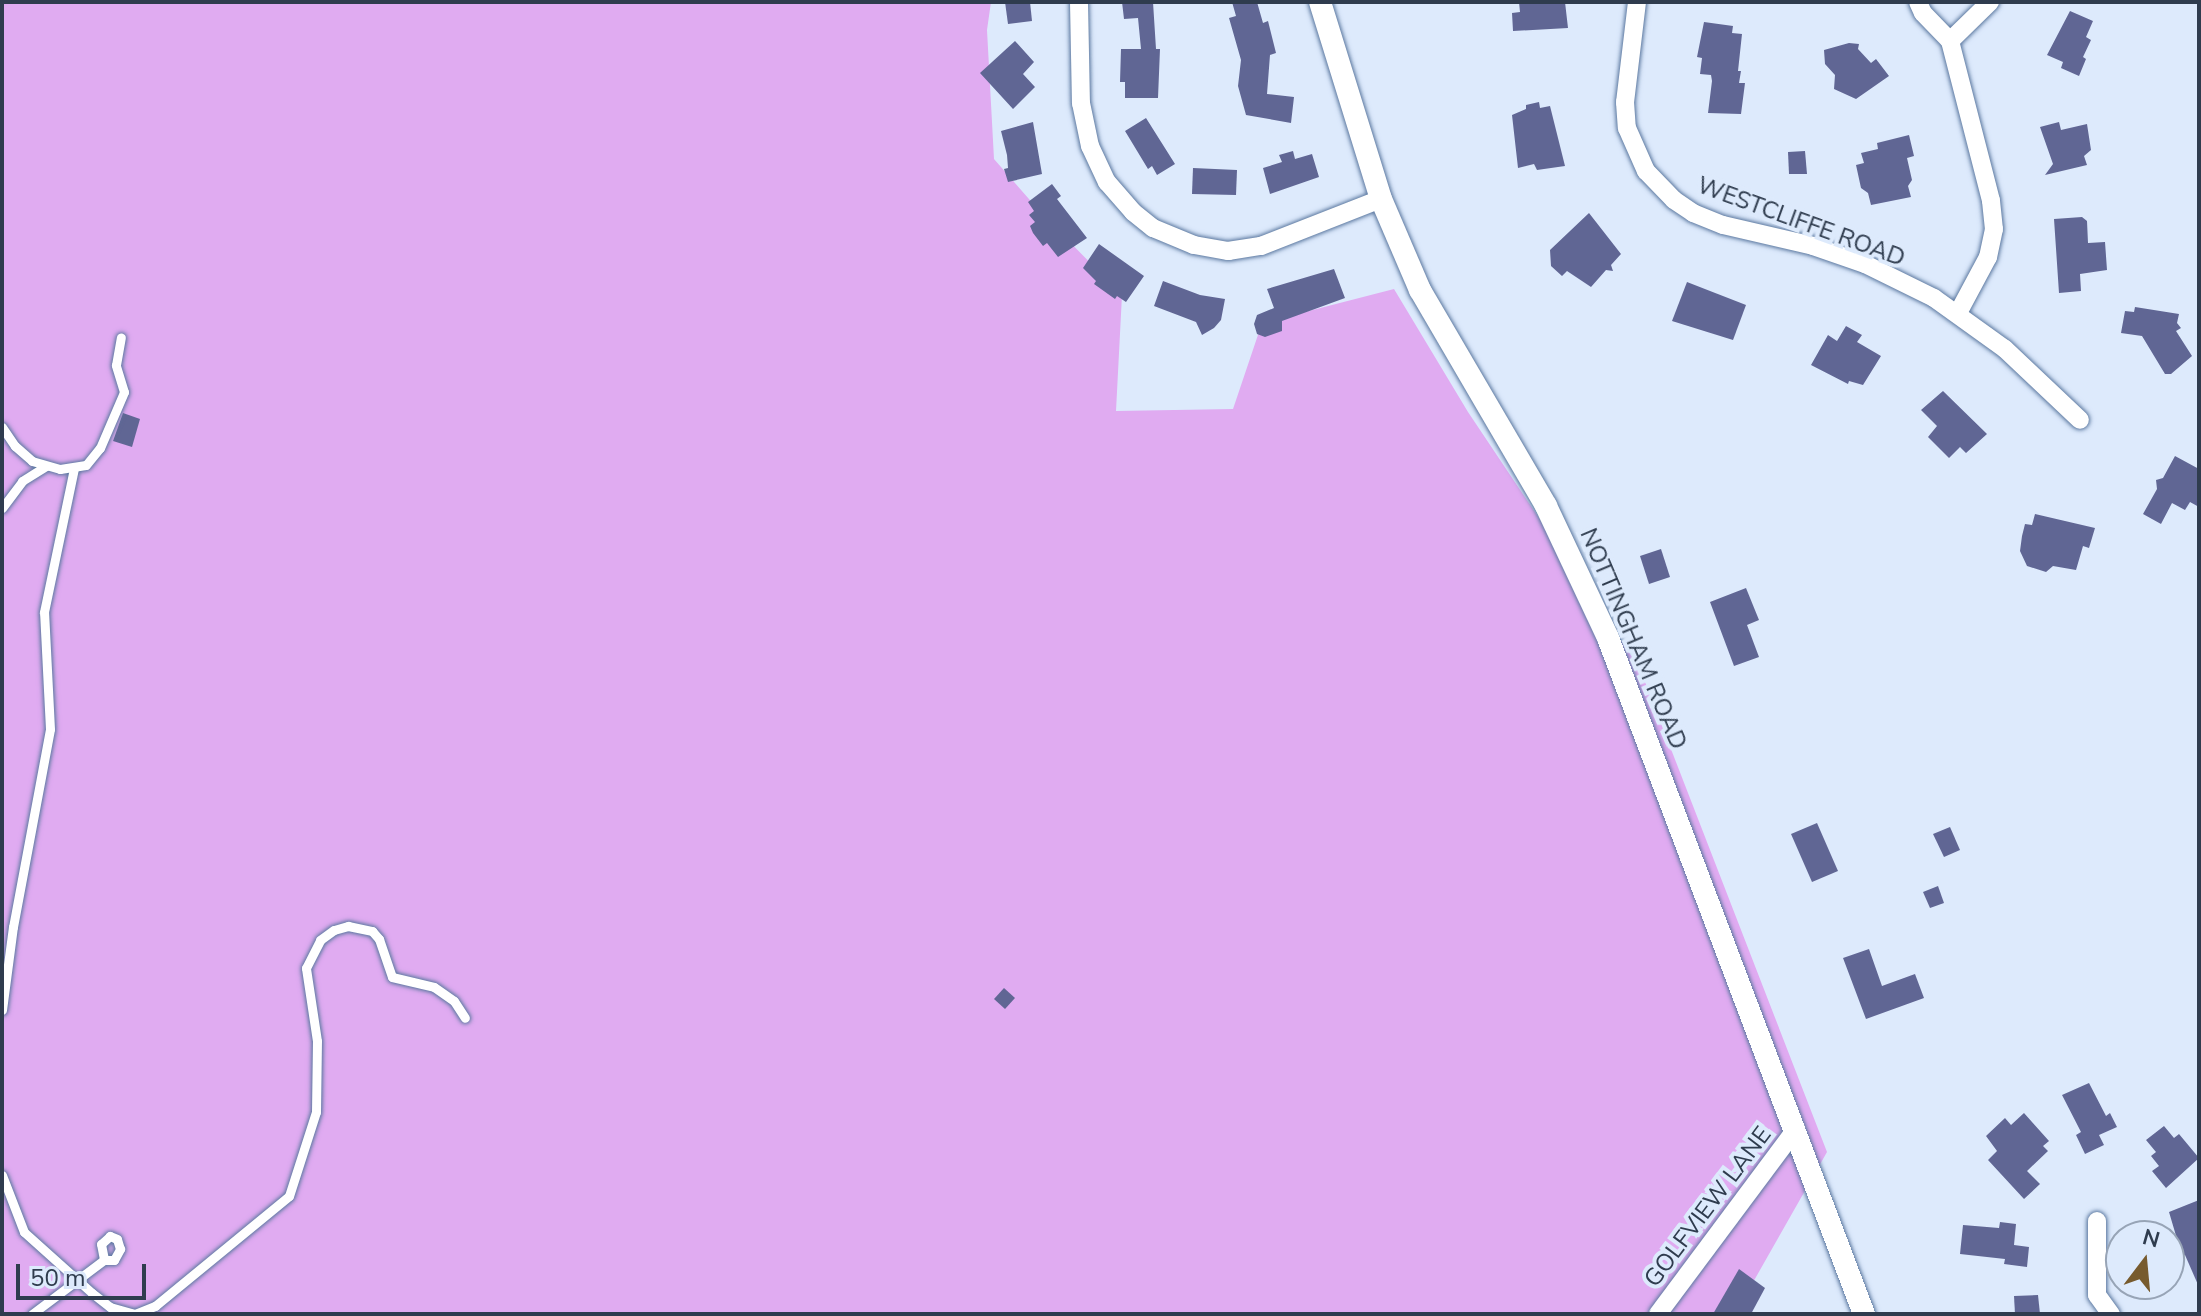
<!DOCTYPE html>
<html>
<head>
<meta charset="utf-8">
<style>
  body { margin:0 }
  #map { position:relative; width:2201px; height:1316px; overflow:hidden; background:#ddeafc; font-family:"Nunito Sans",sans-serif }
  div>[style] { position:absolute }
  .green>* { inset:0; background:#e0abf1 }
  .building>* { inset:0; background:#606694 }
  .roads { filter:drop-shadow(0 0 2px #5b78a0) drop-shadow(0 0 2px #5b78a0) }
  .service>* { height:9px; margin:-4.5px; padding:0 4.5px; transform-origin:4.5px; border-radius:4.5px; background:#fff }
  .minor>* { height:18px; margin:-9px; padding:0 9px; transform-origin:9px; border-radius:9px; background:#fff }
  .tertiary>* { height:22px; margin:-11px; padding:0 11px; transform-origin:11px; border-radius:11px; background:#fff }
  span { translate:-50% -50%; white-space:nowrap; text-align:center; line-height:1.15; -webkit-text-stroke:8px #ddeafc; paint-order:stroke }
  .street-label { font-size:24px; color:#2f3c4e }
  .frame { position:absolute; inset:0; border:4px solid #2f3c4e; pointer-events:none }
  .north { position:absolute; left:2105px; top:1220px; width:80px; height:80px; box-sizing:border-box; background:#ddeafc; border:2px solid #97a4b6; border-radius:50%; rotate:16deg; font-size:22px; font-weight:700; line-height:32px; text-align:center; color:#2f3c4e }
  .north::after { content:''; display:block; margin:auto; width:28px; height:36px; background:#775b2e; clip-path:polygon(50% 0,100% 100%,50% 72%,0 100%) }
  .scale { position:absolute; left:16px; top:1264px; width:130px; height:36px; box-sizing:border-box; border:4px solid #2f3c4e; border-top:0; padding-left:10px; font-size:24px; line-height:28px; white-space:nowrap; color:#2f3c4e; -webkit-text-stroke:6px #ddeafc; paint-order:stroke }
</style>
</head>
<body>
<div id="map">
  <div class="green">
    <i style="clip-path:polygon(2px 2px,991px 2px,987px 30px,994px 159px,1043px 215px,1122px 295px,1116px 411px,1233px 409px,1262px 323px,1394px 289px,1468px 412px,1640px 669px,1827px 1152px,1735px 1314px,2px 1314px)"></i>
  </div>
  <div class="building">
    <i style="clip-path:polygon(1005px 2px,1030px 2px,1032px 21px,1008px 24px)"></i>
    <i style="clip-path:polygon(1122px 2px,1153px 2px,1156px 49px,1160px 49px,1158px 98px,1125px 98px,1125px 82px,1120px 82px,1121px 49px,1141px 49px,1138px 18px,1124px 19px)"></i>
    <i style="clip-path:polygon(1232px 2px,1257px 2px,1263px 23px,1268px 21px,1276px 53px,1270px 55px,1267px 94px,1294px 97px,1291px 123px,1246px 115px,1238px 86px,1241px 60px,1229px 18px,1236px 16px)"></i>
    <i style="clip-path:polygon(1519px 2px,1565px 2px,1568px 28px,1513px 31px,1512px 13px,1520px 12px)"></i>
    <i style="clip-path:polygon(2070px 11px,2093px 21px,2086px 37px,2091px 40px,2083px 57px,2086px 59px,2079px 76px,2061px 68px,2063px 62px,2047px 55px)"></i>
    <i style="clip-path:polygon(1704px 22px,1733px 26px,1732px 33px,1742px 34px,1738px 71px,1741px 71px,1739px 83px,1745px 83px,1741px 114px,1708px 113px,1712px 81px,1711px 75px,1700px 74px,1702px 58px,1697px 57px)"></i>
    <i style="clip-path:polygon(1015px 41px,1034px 62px,1023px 74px,1035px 87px,1013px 109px,980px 73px)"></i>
    <i style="clip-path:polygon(1849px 43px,1859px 44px,1858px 49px,1871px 63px,1876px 59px,1889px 76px,1856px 99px,1834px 89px,1835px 75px,1825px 64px,1824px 50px)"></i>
    <i style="clip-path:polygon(1539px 102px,1540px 108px,1550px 106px,1565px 166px,1537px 170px,1534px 164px,1518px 168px,1512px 115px,1526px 109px,1526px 105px)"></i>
    <i style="clip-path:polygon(1146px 118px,1175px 164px,1157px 175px,1152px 166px,1148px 169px,1125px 131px)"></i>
    <i style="clip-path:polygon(1033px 122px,1042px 174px,1008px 182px,1004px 169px,1008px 168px,1007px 155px,1001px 131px)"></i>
    <i style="clip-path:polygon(2059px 122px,2061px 130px,2087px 124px,2091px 150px,2084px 156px,2087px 165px,2045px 175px,2053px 164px,2040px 127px)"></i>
    <i style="clip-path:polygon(1909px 135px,1914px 156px,1907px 158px,1912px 180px,1908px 186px,1911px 197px,1871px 205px,1868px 193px,1861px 188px,1856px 165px,1864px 163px,1861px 153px,1878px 149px,1877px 143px)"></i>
    <i style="clip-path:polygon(1293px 151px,1295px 159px,1312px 154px,1319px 177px,1270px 194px,1263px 168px,1282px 162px,1279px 155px)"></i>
    <i style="clip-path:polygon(1805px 151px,1807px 174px,1789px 174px,1788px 152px)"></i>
    <i style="clip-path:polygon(1193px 168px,1237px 170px,1236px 195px,1192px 194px)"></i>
    <i style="clip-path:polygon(1052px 184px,1061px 196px,1057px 199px,1087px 238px,1058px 257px,1047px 243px,1043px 246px,1033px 233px,1030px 226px,1035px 222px,1029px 215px,1034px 211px,1028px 202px)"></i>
    <i style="clip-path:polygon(1589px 213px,1621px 254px,1611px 265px,1613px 271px,1606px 270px,1591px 287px,1567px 271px,1562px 276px,1551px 266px,1550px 250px)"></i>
    <i style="clip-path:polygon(2082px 217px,2087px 221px,2088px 243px,2105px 242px,2107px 270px,2080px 274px,2081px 291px,2059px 293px,2054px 219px)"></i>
    <i style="clip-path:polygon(1099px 244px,1144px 276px,1126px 302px,1117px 296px,1115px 299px,1094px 284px,1096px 281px,1083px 268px)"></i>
    <i style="clip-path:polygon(1334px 269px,1345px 298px,1282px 321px,1282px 331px,1265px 337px,1257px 334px,1254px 324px,1257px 315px,1274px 308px,1267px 289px)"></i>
    <i style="clip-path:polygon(1163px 281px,1200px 295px,1225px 299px,1221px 320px,1214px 328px,1202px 335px,1196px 322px,1154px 306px)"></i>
    <i style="clip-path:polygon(1687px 282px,1746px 305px,1733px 340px,1672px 321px)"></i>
    <i style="clip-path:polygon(2135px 307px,2179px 314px,2177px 323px,2181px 328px,2176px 331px,2192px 356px,2171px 374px,2165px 374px,2142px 336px,2121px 333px,2125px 311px,2134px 312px)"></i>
    <i style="clip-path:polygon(1846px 326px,1862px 335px,1857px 342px,1881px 356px,1863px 385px,1849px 381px,1848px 384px,1811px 365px,1828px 335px,1837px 341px)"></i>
    <i style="clip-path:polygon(1943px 391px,1987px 434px,1966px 453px,1960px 447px,1949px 458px,1928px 437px,1937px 426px,1921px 410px)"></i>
    <i style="clip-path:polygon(123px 413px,140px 419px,132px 447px,113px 441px)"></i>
    <i style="clip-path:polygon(2175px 456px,2199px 469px,2199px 507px,2190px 502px,2185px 510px,2172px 503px,2161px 524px,2143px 514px,2157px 489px,2156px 480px,2163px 478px)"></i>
    <i style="clip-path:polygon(2035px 514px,2095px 528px,2089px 548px,2083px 546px,2076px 570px,2053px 566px,2046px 572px,2027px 566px,2020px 551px,2022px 536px,2025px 524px,2032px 525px)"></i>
    <i style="clip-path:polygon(1661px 549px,1670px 577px,1649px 584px,1640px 556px)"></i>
    <i style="clip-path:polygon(1746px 588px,1759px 620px,1747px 625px,1759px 657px,1734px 666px,1710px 602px)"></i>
    <i style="clip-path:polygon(1817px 823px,1838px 871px,1812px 882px,1791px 834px)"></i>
    <i style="clip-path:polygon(1950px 827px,1960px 850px,1944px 857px,1933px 834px)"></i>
    <i style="clip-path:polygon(1938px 886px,1944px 903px,1930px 908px,1923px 892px)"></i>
    <i style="clip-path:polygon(1869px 949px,1882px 986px,1915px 974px,1924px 998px,1866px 1019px,1843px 958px)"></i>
    <i style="clip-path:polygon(1004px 988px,1015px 998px,1005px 1009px,994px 999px)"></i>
    <i style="clip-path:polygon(2089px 1083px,2106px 1116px,2110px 1113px,2117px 1127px,2099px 1135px,2104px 1145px,2085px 1154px,2076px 1135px,2081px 1132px,2062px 1095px)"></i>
    <i style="clip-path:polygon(2024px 1113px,2049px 1141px,2043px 1146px,2048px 1151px,2027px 1171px,2040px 1184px,2024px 1199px,1988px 1160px,1997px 1151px,1986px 1136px,2005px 1118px,2011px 1125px)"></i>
    <i style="clip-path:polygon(2164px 1126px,2174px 1138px,2179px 1134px,2199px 1158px,2166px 1188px,2152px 1171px,2159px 1166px,2151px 1156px,2156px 1152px,2146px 1140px)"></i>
    <i style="clip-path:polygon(2199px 1200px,2199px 1287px,2185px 1255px,2182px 1256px,2169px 1212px)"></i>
    <i style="clip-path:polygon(2000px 1222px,2016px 1224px,2014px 1245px,2029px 1247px,2027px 1267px,2004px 1264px,2005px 1259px,1960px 1254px,1963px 1225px,1999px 1228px)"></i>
    <i style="clip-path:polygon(1739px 1269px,1765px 1288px,1751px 1314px,1713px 1314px)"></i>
    <i style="clip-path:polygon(2038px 1295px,2040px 1314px,2015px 1314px,2014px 1296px)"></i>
  </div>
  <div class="roads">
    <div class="service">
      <i style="left:2px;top:427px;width:23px;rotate:56deg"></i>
      <i style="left:15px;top:446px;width:23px;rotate:41deg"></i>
      <i style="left:32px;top:461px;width:29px;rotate:16deg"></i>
      <i style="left:60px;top:469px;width:26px;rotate:-9deg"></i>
      <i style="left:86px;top:465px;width:22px;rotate:-51deg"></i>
      <i style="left:100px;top:448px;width:61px;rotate:-66.8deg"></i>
      <i style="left:124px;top:392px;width:28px;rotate:-107deg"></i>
      <i style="left:116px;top:365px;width:28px;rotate:-80deg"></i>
      <i style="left:2px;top:508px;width:34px;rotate:-53deg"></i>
      <i style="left:22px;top:481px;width:28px;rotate:-32deg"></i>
      <i style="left:2px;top:1010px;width:84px;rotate:-82.5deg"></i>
      <i style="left:13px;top:927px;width:201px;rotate:-79.4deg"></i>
      <i style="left:50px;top:729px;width:117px;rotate:-92.9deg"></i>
      <i style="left:44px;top:612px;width:146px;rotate:-78.2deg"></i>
      <i style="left:2px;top:1175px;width:61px;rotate:68.9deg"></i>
      <i style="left:24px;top:1232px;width:91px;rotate:41.9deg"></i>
      <i style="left:92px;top:1293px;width:23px;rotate:38deg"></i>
      <i style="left:110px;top:1307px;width:25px;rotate:16deg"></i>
      <i style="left:32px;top:1314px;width:90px;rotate:-36.9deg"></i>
      <i style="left:104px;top:1260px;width:10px"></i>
      <i style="left:114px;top:1260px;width:13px;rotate:-61deg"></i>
      <i style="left:120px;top:1249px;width:10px;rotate:-107deg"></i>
      <i style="left:117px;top:1239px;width:8px;rotate:-157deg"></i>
      <i style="left:110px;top:1236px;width:12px;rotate:138deg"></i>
      <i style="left:101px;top:1244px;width:16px;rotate:79deg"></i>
      <i style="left:135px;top:1314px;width:22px;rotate:-22deg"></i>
      <i style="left:155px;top:1306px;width:173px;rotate:-39.4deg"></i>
      <i style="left:289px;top:1196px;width:88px;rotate:-72.2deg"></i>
      <i style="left:316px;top:1112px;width:71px;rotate:-89.2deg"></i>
      <i style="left:317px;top:1041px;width:74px;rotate:-98.6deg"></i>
      <i style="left:306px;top:968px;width:31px;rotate:-63deg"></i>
      <i style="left:320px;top:940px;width:17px;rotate:-36deg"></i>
      <i style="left:334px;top:930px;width:15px;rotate:-16deg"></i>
      <i style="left:348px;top:926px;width:25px;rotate:12deg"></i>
      <i style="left:372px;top:931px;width:11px;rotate:49deg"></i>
      <i style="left:379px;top:939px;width:40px;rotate:71.1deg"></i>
      <i style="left:392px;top:977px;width:43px;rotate:13.4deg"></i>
      <i style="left:434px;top:987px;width:24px;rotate:35deg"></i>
      <i style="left:454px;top:1001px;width:20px;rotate:57deg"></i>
    </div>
    <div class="minor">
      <i style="left:1079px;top:2px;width:101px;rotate:88.9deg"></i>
      <i style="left:1081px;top:103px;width:44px;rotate:78.2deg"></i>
      <i style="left:1090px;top:146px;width:40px;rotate:65deg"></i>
      <i style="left:1107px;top:182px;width:40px;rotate:49deg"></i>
      <i style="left:1133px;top:212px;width:26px;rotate:39deg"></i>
      <i style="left:1153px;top:228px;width:44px;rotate:22.5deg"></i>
      <i style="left:1194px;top:245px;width:35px;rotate:10deg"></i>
      <i style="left:1228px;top:251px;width:33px;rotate:-9deg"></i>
      <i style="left:1261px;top:246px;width:129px;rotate:-21.4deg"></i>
      <i style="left:1637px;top:2px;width:101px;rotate:96.8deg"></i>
      <i style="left:1625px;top:102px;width:26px;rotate:86deg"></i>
      <i style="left:1627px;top:128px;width:47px;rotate:66.2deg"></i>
      <i style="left:1646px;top:171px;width:40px;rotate:46deg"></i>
      <i style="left:1674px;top:200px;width:23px;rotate:34deg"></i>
      <i style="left:1693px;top:213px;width:32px;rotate:22deg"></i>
      <i style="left:1723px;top:225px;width:92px;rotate:13.1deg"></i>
      <i style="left:1813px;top:246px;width:55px;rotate:19.1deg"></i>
      <i style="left:1865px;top:264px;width:77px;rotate:26.2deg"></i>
      <i style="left:1934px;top:298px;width:87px;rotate:35.7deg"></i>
      <i style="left:2005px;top:349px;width:103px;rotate:43.4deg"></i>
      <i style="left:1918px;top:2px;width:12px;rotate:66deg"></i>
      <i style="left:1923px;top:13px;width:39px;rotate:46deg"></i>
      <i style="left:1950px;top:41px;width:56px;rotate:-44.3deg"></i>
      <i style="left:1950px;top:41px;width:165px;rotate:75.6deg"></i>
      <i style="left:1991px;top:201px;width:28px;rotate:84deg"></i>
      <i style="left:1994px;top:229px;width:29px;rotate:102deg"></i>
      <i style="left:1988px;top:257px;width:64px;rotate:118.2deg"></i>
      <i style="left:2097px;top:1221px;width:74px;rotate:90deg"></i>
      <i style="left:2097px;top:1295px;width:24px;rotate:54deg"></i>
      <i style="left:1658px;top:1314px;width:231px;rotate:-53.3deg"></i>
    </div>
    <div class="tertiary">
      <i style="left:1320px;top:2px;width:206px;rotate:72.8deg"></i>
      <i style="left:1381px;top:199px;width:99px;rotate:66.8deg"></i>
      <i style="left:1420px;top:290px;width:250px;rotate:59.7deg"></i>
      <i style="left:1546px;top:506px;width:146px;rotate:64.8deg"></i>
      <i style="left:1608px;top:638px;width:723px;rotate:69.26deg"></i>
    </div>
  </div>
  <div class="street-label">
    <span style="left:1801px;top:222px;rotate:20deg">WESTCLIFFE ROAD</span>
    <span style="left:1633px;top:639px;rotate:67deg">NOTTINGHAM ROAD</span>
    <span style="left:1708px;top:1207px;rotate:-53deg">GOLFVIEW LANE</span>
  </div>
  <div class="frame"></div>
  <div class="north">N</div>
  <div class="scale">50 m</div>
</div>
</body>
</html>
